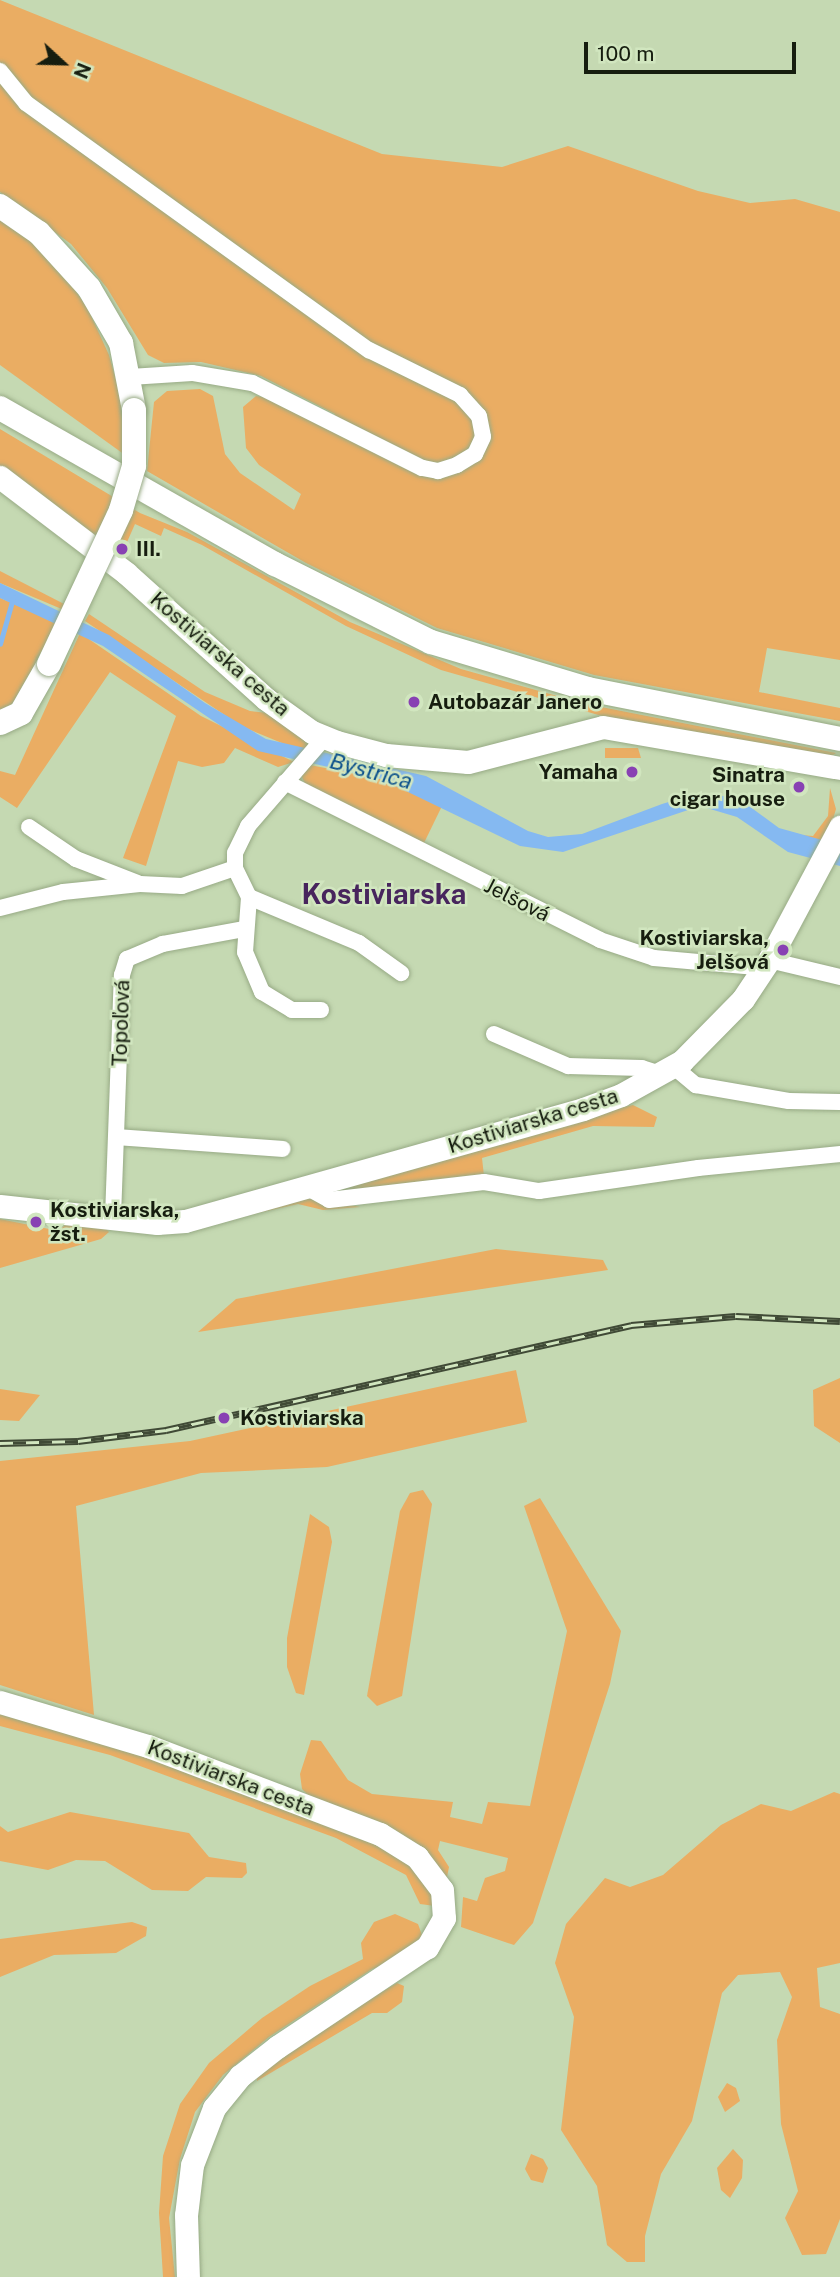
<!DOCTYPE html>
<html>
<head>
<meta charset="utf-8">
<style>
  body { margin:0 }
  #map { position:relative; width:840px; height:2277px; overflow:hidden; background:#c5d9b2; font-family:"Public Sans",sans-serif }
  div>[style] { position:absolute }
  .green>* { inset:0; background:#eaad63 }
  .water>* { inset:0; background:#85b9f1 }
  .stream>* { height:4.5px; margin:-2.25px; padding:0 2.25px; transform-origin:2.25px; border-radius:2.25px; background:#85b9f1 }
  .roads { filter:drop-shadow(0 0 2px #97aa85) drop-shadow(0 0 2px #97aa85) }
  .street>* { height:16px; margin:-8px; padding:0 8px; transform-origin:8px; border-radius:8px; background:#fff }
  .secondary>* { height:23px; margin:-11.5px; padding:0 11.5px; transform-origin:11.5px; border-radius:11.5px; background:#fff }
  .primary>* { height:24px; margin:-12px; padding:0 12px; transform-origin:12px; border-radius:12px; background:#fff }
  .rail>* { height:7px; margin-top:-3.5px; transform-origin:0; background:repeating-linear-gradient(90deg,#d1e6bf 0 13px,#404a36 0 26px); box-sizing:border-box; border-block:2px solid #404a36 }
  .bridges { filter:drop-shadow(0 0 2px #97aa85) drop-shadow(0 0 2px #97aa85) }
  .primary-bridge>* { height:24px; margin:-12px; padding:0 12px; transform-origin:12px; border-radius:12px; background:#fff }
  .dots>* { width:19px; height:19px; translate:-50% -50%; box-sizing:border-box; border:4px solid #d1e6bf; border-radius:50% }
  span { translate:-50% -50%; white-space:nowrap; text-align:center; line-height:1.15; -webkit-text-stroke:5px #d1e6bf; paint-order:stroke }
  .poi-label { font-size:21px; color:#161d0f; font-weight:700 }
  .left { translate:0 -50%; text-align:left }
  .right { translate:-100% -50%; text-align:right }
  .street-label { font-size:21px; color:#161d0f }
  .water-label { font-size:23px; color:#0c518c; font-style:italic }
  .district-label { font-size:28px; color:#47255d; font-weight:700 }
  .north { position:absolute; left:28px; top:28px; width:70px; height:70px; -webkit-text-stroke:5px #d1e6bf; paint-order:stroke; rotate:112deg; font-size:19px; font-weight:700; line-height:28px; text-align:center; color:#161d0f }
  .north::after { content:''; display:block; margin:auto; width:24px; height:32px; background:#161d0f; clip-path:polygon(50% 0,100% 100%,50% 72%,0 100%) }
  .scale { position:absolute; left:584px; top:42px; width:212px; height:32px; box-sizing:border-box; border:4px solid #161d0f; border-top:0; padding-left:9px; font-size:21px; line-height:24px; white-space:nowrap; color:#161d0f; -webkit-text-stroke:5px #d1e6bf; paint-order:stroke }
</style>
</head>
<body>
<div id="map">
  <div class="green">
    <i style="clip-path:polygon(0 0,382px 154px,502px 167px,568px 146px,698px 191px,750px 203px,795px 199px,840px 212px,840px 660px,767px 648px,759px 692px,840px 708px,840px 721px,594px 675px,437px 628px,306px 563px,147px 471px,154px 402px,167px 391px,200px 389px,213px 396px,225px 454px,240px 473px,294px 510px,301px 494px,259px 465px,246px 448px,243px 407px,256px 396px,270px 398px,329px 427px,335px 414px,261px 376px,201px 362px,164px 363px,148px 355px,107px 288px,71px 244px,0 192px)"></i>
    <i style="clip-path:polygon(0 216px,56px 262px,88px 309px,109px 355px,121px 398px,125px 455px,0 365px)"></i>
    <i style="clip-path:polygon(0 429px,140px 513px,187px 532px,350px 622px,461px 669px,586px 704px,836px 753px,830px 757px,602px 716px,441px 670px,346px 626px,202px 545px,164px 528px,161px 536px,135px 524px,120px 558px,0 466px)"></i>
    <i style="clip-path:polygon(0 571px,66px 605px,64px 610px,0 583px)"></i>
    <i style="clip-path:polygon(0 598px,59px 622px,11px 706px,0 710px)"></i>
    <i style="clip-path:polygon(89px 614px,205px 692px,250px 711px,268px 713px,314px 742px,305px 750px,294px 748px,241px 726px,85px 621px)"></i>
    <i style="clip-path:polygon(80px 633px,201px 716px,294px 762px,278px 767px,235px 748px,224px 763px,202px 767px,178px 761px,146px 866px,123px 858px,176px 716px,110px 672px,17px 808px,0 797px,0 771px,15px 775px)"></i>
    <i style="clip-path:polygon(605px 748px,638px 748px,641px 758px,605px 758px)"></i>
    <i style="clip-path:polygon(310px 765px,381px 779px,442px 806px,423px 845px,307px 788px,301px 775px)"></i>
    <i style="clip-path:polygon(830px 788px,836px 809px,826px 843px,800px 835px,813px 836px,828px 816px)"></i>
    <i style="clip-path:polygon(633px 1105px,657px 1117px,654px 1127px,593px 1126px,482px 1158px,484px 1176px,329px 1194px,317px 1190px,561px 1120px)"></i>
    <i style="clip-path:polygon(298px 1195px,360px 1207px,323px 1210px,298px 1204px,202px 1226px)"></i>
    <i style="clip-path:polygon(0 1219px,59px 1231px,65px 1225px,102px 1224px,109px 1232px,101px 1239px,0 1268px)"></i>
    <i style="clip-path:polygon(496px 1249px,603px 1260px,608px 1270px,198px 1332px,236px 1299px)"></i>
    <i style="clip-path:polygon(516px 1370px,527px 1422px,327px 1467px,201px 1473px,76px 1506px,94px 1715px,0 1685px,0 1461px,190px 1441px)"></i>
    <i style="clip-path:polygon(840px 1378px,840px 1443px,814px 1426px,813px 1390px)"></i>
    <i style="clip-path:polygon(0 1389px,40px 1395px,19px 1421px,0 1420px)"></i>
    <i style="clip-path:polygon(423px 1490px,432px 1504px,402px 1696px,377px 1706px,367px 1696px,400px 1511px,410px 1493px)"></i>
    <i style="clip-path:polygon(540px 1498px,621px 1631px,610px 1684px,533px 1923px,514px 1945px,461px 1927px,463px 1897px,477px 1901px,485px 1878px,505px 1871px,508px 1858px,440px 1841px,438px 1850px,449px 1867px,447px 1877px,431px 1860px,317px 1804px,302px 1789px,300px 1774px,311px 1740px,321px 1741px,348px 1780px,372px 1794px,453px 1802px,450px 1817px,482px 1824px,488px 1802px,530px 1806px,567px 1631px,524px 1506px)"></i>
    <i style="clip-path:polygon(310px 1514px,329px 1527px,332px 1542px,304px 1695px,296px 1693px,287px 1667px,287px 1638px)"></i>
    <i style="clip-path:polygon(0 1712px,147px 1755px,378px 1842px,405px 1857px,430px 1888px,435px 1906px,420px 1904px,406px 1875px,336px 1838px,110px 1755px,0 1726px)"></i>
    <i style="clip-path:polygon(834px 1792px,840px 1794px,840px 1963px,817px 1968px,820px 2007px,840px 2014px,840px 2219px,826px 2254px,802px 2255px,785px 2218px,798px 2191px,781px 2124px,777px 2040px,792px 1997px,780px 1972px,738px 1975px,722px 1993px,692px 2121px,661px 2174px,645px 2236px,645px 2262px,627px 2262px,607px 2245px,597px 2186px,561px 2130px,574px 2017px,555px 1963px,566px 1924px,605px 1878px,630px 1887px,663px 1875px,721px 1825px,761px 1804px,791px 1811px)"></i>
    <i style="clip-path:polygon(70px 1812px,189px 1833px,209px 1857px,246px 1863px,247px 1873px,242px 1878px,206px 1877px,188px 1891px,152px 1890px,105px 1861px,76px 1860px,48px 1870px,0 1861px,0 1826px,8px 1832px)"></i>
    <i style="clip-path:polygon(395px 1914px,418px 1924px,423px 1938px,399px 1960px,372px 1969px,269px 2037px,223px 2075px,195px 2112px,180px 2159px,169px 2218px,175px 2277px,163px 2277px,159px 2213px,163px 2156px,180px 2104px,209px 2063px,262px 2018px,310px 1986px,363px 1959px,361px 1943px,374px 1922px)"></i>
    <i style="clip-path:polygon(132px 1922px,147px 1927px,146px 1936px,116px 1953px,54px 1955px,0 1977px,0 1939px)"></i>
    <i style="clip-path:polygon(397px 1983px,404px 1986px,402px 2002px,387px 2013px,372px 2013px,257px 2081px,257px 2076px,315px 2032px)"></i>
    <i style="clip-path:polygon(727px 2083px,736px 2088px,740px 2101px,725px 2112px,718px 2097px)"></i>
    <i style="clip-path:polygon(733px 2149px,743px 2160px,742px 2178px,730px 2198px,721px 2190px,717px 2168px)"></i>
    <i style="clip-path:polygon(531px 2154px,543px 2159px,548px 2168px,543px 2183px,531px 2180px,525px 2169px)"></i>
  </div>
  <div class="water">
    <i style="clip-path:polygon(0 583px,109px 635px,205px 703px,266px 739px,426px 776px,528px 831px,548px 837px,582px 834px,662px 804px,695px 794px,715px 794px,742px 801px,779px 828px,840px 845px,840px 866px,788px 852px,737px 817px,700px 806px,563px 852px,520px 846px,381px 779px,258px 751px,103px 646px,0 598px)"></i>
  </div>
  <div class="stream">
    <i style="left:0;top:644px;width:48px;rotate:-74.2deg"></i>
  </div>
  <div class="roads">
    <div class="street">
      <i style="left:0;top:71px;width:41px;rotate:50.9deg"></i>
      <i style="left:26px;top:103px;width:423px;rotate:35.8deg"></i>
      <i style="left:369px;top:350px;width:102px;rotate:26.3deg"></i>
      <i style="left:460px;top:395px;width:28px;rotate:48deg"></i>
      <i style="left:479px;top:416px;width:21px;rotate:79deg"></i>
      <i style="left:483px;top:437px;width:19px;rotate:115deg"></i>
      <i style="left:475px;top:454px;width:21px;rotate:149deg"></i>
      <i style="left:457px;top:465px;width:20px;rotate:162deg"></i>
      <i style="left:438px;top:471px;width:16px;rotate:-169deg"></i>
      <i style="left:422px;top:468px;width:190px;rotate:-153.4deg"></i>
      <i style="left:252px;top:383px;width:61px;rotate:-170.5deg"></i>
      <i style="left:192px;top:373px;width:62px;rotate:176.3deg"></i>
      <i style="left:285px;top:782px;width:352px;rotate:26.6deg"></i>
      <i style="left:600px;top:940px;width:57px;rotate:18.4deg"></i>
      <i style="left:654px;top:958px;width:111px;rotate:5.1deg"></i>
      <i style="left:29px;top:827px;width:57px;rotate:34.2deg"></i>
      <i style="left:76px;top:859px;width:66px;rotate:21.2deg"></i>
      <i style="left:249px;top:897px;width:119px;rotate:22.7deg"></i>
      <i style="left:359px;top:943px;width:52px;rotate:35.5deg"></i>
      <i style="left:0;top:908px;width:65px;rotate:-14.3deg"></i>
      <i style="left:63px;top:892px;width:77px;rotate:-5.9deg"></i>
      <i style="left:140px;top:884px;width:42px;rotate:2.7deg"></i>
      <i style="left:182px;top:886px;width:56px;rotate:-18.8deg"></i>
      <i style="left:769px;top:960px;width:73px;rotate:13.5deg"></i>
      <i style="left:321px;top:1010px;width:29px;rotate:180deg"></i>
      <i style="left:292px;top:1010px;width:35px;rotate:-149deg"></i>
      <i style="left:262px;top:992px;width:43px;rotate:-113deg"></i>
      <i style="left:245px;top:952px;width:55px;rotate:-85.8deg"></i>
      <i style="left:249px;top:897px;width:32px;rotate:-116deg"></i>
      <i style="left:235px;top:868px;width:15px;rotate:-90deg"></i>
      <i style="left:235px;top:853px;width:30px;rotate:-64deg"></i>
      <i style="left:248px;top:826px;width:118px;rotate:-49.1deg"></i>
      <i style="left:494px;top:1034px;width:81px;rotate:23.4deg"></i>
      <i style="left:568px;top:1066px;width:74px;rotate:1.5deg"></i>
      <i style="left:642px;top:1068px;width:19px;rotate:18deg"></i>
      <i style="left:673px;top:1066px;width:30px;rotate:40deg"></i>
      <i style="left:696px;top:1085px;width:94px;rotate:9.8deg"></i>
      <i style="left:789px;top:1101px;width:51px;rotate:1.1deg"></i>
      <i style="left:117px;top:1137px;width:166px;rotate:4.1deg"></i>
      <i style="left:306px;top:1187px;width:26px;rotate:29deg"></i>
      <i style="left:329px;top:1200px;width:156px;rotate:-6.6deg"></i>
      <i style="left:484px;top:1182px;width:56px;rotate:9.3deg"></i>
      <i style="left:539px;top:1191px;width:161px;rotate:-8.2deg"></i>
      <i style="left:698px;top:1168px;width:143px;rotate:-5.6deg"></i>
      <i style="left:113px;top:1217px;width:242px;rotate:-87.9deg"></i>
      <i style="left:122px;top:975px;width:17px;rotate:-73deg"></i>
      <i style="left:127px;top:959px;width:39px;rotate:-23deg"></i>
      <i style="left:163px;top:944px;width:82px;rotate:-10.5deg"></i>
    </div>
    <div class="secondary">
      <i style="left:0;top:477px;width:158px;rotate:37.3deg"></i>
      <i style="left:126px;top:573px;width:188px;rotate:42deg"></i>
      <i style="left:266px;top:699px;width:57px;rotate:35.7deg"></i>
      <i style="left:312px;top:732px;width:27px;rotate:22deg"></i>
      <i style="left:337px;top:742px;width:51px;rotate:14.9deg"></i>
      <i style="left:386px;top:755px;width:82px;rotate:4.9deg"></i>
      <i style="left:468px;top:762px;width:139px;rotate:-14.5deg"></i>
      <i style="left:603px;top:727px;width:241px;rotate:9.8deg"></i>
      <i style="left:0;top:1206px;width:158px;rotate:6.2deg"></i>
      <i style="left:157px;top:1223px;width:28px;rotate:-4deg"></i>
      <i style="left:185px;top:1221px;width:413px;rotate:-15.7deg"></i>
      <i style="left:583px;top:1109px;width:40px;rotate:-20.2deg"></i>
      <i style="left:621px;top:1095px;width:70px;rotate:-29.1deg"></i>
      <i style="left:682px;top:1061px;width:87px;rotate:-45.5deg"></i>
      <i style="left:743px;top:999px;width:47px;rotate:-56.3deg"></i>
      <i style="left:769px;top:960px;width:151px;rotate:-61.9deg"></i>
      <i style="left:0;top:1702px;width:154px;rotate:16.6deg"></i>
      <i style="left:148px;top:1746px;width:248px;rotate:20.8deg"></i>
      <i style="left:380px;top:1834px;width:44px;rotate:31.9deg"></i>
      <i style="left:417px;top:1857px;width:41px;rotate:52.9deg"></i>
      <i style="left:442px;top:1890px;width:28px;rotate:86deg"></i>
      <i style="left:444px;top:1918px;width:34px;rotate:120deg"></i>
      <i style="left:427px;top:1947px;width:180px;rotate:146.3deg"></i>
      <i style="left:277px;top:2047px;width:47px;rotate:141.9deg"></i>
      <i style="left:240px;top:2076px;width:41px;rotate:129.1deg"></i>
      <i style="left:214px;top:2108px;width:61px;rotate:111.1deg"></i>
      <i style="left:192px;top:2165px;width:50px;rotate:96.8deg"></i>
      <i style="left:186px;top:2215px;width:62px;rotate:88.2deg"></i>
    </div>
    <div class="primary">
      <i style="left:0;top:206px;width:47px;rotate:34.7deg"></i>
      <i style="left:39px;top:233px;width:74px;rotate:47.7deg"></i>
      <i style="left:89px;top:288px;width:64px;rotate:59.8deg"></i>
      <i style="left:121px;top:343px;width:68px;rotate:79deg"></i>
      <i style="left:0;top:408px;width:316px;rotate:29.6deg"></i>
      <i style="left:275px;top:564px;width:174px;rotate:26.6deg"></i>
      <i style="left:431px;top:642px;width:164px;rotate:16.7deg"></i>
      <i style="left:588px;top:689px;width:257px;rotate:11.2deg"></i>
      <i style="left:0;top:723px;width:23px;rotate:-25deg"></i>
      <i style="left:21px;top:713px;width:56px;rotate:-60.3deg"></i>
    </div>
  </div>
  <div class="rail">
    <i style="left:0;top:1443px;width:78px;rotate:-1.5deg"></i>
    <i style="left:78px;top:1441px;width:89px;rotate:-7.1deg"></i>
    <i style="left:166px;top:1430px;width:477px;rotate:-12.7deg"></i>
    <i style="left:631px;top:1325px;width:105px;rotate:-4.9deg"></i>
    <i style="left:736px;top:1316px;width:104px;rotate:2.8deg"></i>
  </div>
  <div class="bridges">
    <div class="primary-bridge">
      <i style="left:49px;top:664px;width:170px;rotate:-64.9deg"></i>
      <i style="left:121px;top:510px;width:46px;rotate:-73.5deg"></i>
      <i style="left:134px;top:466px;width:56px;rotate:-90deg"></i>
    </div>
  </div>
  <div class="dots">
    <i style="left:122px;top:549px;background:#8841b3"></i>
    <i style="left:414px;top:702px;background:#8841b3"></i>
    <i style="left:632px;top:772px;background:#8841b3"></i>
    <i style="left:799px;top:787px;background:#8841b3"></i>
    <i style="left:783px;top:950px;background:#8841b3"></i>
    <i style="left:36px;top:1222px;background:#8841b3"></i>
    <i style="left:224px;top:1418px;background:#8841b3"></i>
  </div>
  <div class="poi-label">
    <span class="left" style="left:136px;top:549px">III.</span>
    <span class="left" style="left:428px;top:702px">Autobazár Janero</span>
    <span class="right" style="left:618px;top:772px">Yamaha</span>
    <span class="right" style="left:785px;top:787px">Sinatra<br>cigar house</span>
    <span class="right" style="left:769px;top:950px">Kostiviarska,<br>Jelšová</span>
    <span class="left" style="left:50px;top:1222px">Kostiviarska,<br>žst.</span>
    <span class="left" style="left:240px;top:1418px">Kostiviarska</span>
  </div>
  <div class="street-label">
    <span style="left:220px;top:654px;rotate:41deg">Kostiviarska cesta</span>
    <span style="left:517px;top:900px;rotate:27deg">Jelšová</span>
    <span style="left:121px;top:1023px;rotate:-88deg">Topoľová</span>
    <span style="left:533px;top:1121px;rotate:-17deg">Kostiviarska cesta</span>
    <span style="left:231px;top:1778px;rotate:21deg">Kostiviarska cesta</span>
  </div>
  <div class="water-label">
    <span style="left:371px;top:771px;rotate:15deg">Bystrica</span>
  </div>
  <div class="district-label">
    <span style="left:384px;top:894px">Kostiviarska</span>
  </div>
  <div class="north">N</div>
  <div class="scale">100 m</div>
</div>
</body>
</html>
